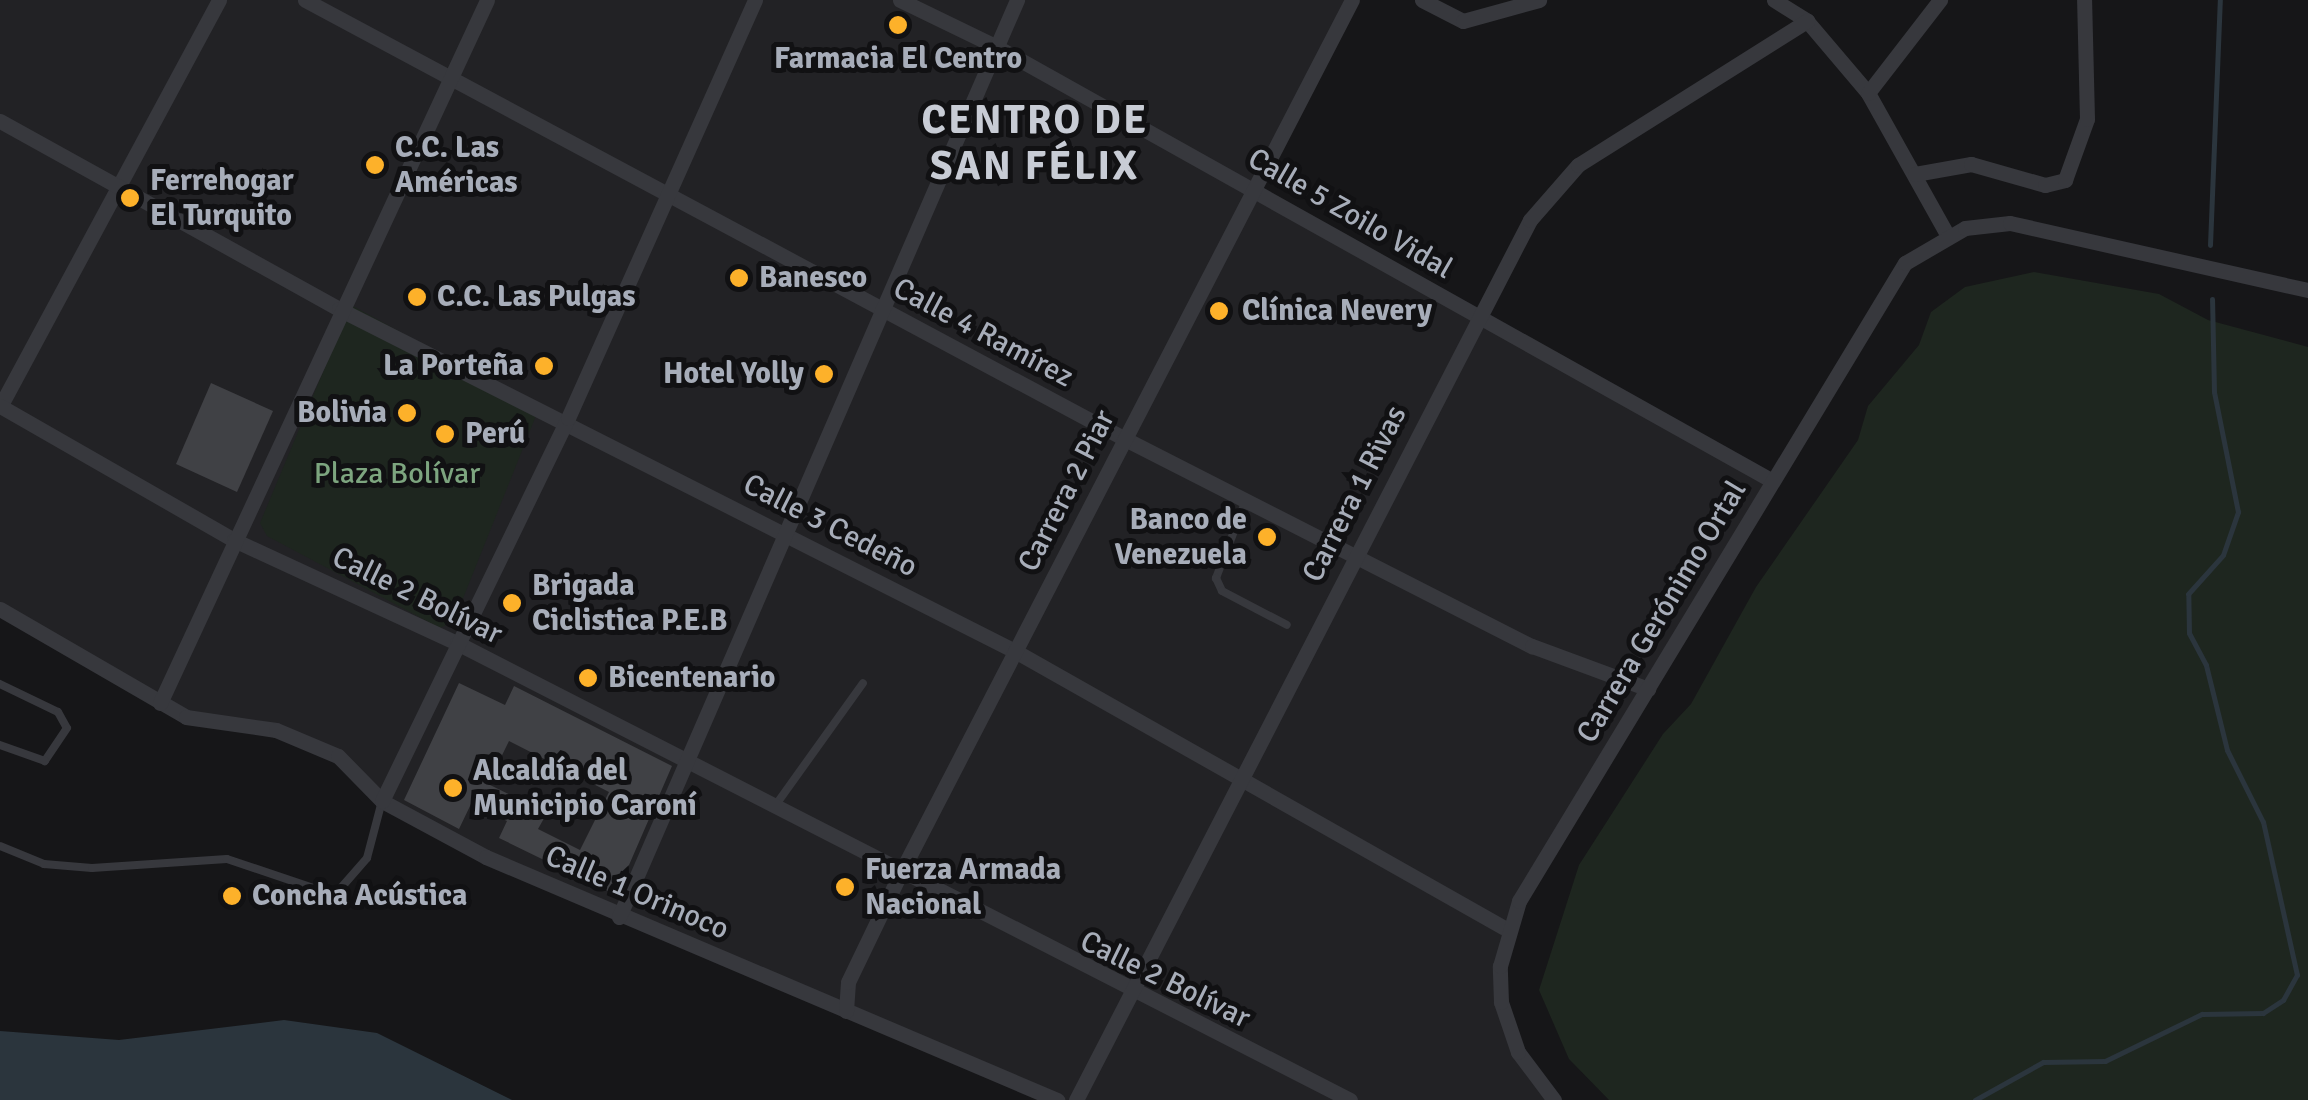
<!DOCTYPE html>
<html>
<head>
<meta charset="utf-8">
<style>
  body { margin:0 }
  #map { position:relative; width:2308px; height:1100px; overflow:hidden; background:#161618; font-family:Signika,sans-serif }
  div>[style] { position:absolute }
  .built>* { inset:0; background:#222225 }
  .green>* { inset:0; background:#1e261f }
  .water>* { inset:0; background:#2b353d }
  .stream>* { height:5px; margin:-2.5px; padding:0 2.5px; transform-origin:2.5px; border-radius:2.5px; background:#2b353d }
  .building>* { inset:0; background:#404145 }
  .lane>* { height:8px; margin:-4px; padding:0 4px; transform-origin:4px; border-radius:4px; background:#37383d }
  .street>* { height:15px; margin:-7.5px; padding:0 7.5px; transform-origin:7.5px; border-radius:7.5px; background:#37383d }
  .dots>* { width:28px; height:28px; translate:-50% -50%; box-sizing:border-box; border:5px solid #111113; border-radius:50% }
  span { translate:-50% -50%; white-space:nowrap; text-align:center; line-height:1.15; -webkit-text-stroke:10px #111113; paint-order:stroke }
  .poi-label { font-size:30px; color:#a7adb9; font-weight:700 }
  .left { translate:0 -50%; text-align:left }
  .right { translate:-100% -50%; text-align:right }
  .street-label { font-size:30px; color:#a7adb9 }
  .park-label { font-size:30px; color:#7da57f }
  .district-label { font-size:40px; color:#c8ccd5; font-weight:700; letter-spacing:2.5px }
</style>
</head>
<body>
<div id="map">
  <div class="built">
    <i style="clip-path:polygon(0 0,1352px 0,1253px 190px,1772px 480px,1508px 930px,1505px 1020px,1554px 1100px,1057px 1100px,619px 917px,382px 801px,361px 771px,311px 745px,186px 717px,0 607px)"></i>
  </div>
  <div class="green">
    <i style="clip-path:polygon(2034px 272px,2159px 294px,2208px 320px,2308px 347px,2308px 1100px,1609px 1100px,1569px 1059px,1539px 990px,1579px 865px,1663px 734px,1691px 704px,1756px 587px,1858px 440px,1868px 406px,1919px 345px,1931px 312px,1965px 287px)"></i>
    <i style="clip-path:polygon(351px 305px,539px 408px,454px 621px,440px 628px,267px 536px,260px 523px)"></i>
  </div>
  <div class="water">
    <i style="clip-path:polygon(284px 1020px,377px 1033px,512px 1100px,0 1100px,0 1031px,119px 1040px)"></i>
  </div>
  <div class="stream">
    <i style="left:2210px;top:245px;width:245px;rotate:-87.7deg"></i>
    <i style="left:1975px;top:1100px;width:78px;rotate:-29.2deg"></i>
    <i style="left:2043px;top:1062px;width:62px;rotate:-0.9deg"></i>
    <i style="left:2105px;top:1061px;width:108px;rotate:-25.9deg"></i>
    <i style="left:2202px;top:1014px;width:61px;rotate:-0.9deg"></i>
    <i style="left:2263px;top:1013px;width:24px;rotate:-33deg"></i>
    <i style="left:2283px;top:1000px;width:29px;rotate:-61deg"></i>
    <i style="left:2297px;top:975px;width:157px;rotate:-102.5deg"></i>
    <i style="left:2263px;top:822px;width:80px;rotate:-116.6deg"></i>
    <i style="left:2227px;top:750px;width:88px;rotate:-103.9deg"></i>
    <i style="left:2206px;top:665px;width:36px;rotate:-118deg"></i>
    <i style="left:2189px;top:633px;width:39px;rotate:-91deg"></i>
    <i style="left:2188px;top:594px;width:52px;rotate:-48.1deg"></i>
    <i style="left:2223px;top:555px;width:46px;rotate:-70.8deg"></i>
    <i style="left:2238px;top:512px;width:122px;rotate:-101.3deg"></i>
    <i style="left:2214px;top:392px;width:93px;rotate:-91.2deg"></i>
  </div>
  <div class="building">
    <i style="clip-path:polygon(211px 383px,273px 411px,237px 492px,176px 464px)"></i>
    <i style="clip-path:polygon(evenodd,459px 683px,505px 705px,514px 686px,672px 766px,616px 895px,499px 838px,507px 821px,471px 804px,459px 829px,404px 800px,459px 683px,509px 741px,609px 792px,580px 850px,538px 829px,547px 813px,488px 784px,509px 741px)"></i>
  </div>
  <div class="lane">
    <i style="left:1246px;top:500px;width:84px;rotate:111deg"></i>
    <i style="left:1216px;top:578px;width:14px;rotate:65deg"></i>
    <i style="left:1222px;top:591px;width:73px;rotate:27.6deg"></i>
    <i style="left:0;top:684px;width:64px;rotate:25.8deg"></i>
    <i style="left:58px;top:712px;width:18px;rotate:61deg"></i>
    <i style="left:67px;top:728px;width:40px;rotate:124deg"></i>
    <i style="left:45px;top:761px;width:48px;rotate:-160.4deg"></i>
    <i style="left:775px;top:806px;width:151px;rotate:-54.4deg"></i>
    <i style="left:0;top:846px;width:48px;rotate:22.2deg"></i>
    <i style="left:44px;top:864px;width:48px;rotate:4.8deg"></i>
    <i style="left:92px;top:868px;width:135px;rotate:-3.8deg"></i>
    <i style="left:227px;top:859px;width:103px;rotate:18.6deg"></i>
    <i style="left:325px;top:892px;width:15px;rotate:-11deg"></i>
    <i style="left:340px;top:889px;width:41px;rotate:-48.9deg"></i>
    <i style="left:367px;top:858px;width:59px;rotate:-75.3deg"></i>
  </div>
  <div class="street">
    <i style="left:219px;top:0;width:461px;rotate:118.3deg"></i>
    <i style="left:0;top:406px;width:270px;rotate:29.8deg"></i>
    <i style="left:234px;top:540px;width:246px;rotate:24.8deg"></i>
    <i style="left:457px;top:643px;width:1003px;rotate:27.1deg"></i>
    <i style="left:305px;top:0;width:930px;rotate:28.16deg"></i>
    <i style="left:1125px;top:439px;width:457px;rotate:27deg"></i>
    <i style="left:1532px;top:646px;width:124px;rotate:20.3deg"></i>
    <i style="left:900px;top:0;width:106px;rotate:25.8deg"></i>
    <i style="left:995px;top:46px;width:889px;rotate:29.22deg"></i>
    <i style="left:1422px;top:0;width:46px;rotate:27.1deg"></i>
    <i style="left:1463px;top:21px;width:79px;rotate:-15.4deg"></i>
    <i style="left:1774px;top:0;width:39px;rotate:32deg"></i>
    <i style="left:1807px;top:21px;width:94px;rotate:49.7deg"></i>
    <i style="left:1868px;top:93px;width:164px;rotate:60.8deg"></i>
    <i style="left:1868px;top:93px;width:118px;rotate:-52.3deg"></i>
    <i style="left:0;top:121px;width:388px;rotate:29deg"></i>
    <i style="left:339px;top:309px;width:758px;rotate:26.84deg"></i>
    <i style="left:1015px;top:651px;width:566px;rotate:29.51deg"></i>
    <i style="left:1915px;top:174px;width:57px;rotate:-10.1deg"></i>
    <i style="left:1971px;top:164px;width:77px;rotate:15.8deg"></i>
    <i style="left:2045px;top:185px;width:21px;rotate:-14deg"></i>
    <i style="left:2065px;top:180px;width:65px;rotate:-70.2deg"></i>
    <i style="left:2087px;top:119px;width:119px;rotate:-91.4deg"></i>
    <i style="left:0;top:609px;width:215px;rotate:30.1deg"></i>
    <i style="left:186px;top:717px;width:91px;rotate:8.2deg"></i>
    <i style="left:276px;top:730px;width:67px;rotate:22.8deg"></i>
    <i style="left:338px;top:756px;width:63px;rotate:45.6deg"></i>
    <i style="left:382px;top:801px;width:118px;rotate:28.3deg"></i>
    <i style="left:486px;top:857px;width:621px;rotate:23.05deg"></i>
    <i style="left:160px;top:703px;width:775px;rotate:-65.05deg"></i>
    <i style="left:382px;top:801px;width:426px;rotate:-64.1deg"></i>
    <i style="left:568px;top:418px;width:458px;rotate:-65.9deg"></i>
    <i style="left:619px;top:917px;width:1000px;rotate:-66.54deg"></i>
    <i style="left:846px;top:1011px;width:29px;rotate:-86deg"></i>
    <i style="left:848px;top:982px;width:118px;rotate:-64.3deg"></i>
    <i style="left:899px;top:876px;width:986px;rotate:-62.66deg"></i>
    <i style="left:1076px;top:1100px;width:990px;rotate:-62.71deg"></i>
    <i style="left:1530px;top:220px;width:73px;rotate:-48.9deg"></i>
    <i style="left:1578px;top:165px;width:271px;rotate:-32.2deg"></i>
    <i style="left:1554px;top:1100px;width:60px;rotate:-126.9deg"></i>
    <i style="left:1518px;top:1052px;width:53px;rotate:-108.8deg"></i>
    <i style="left:1501px;top:1002px;width:36px;rotate:-92deg"></i>
    <i style="left:1500px;top:966px;width:68px;rotate:-73.7deg"></i>
    <i style="left:1519px;top:901px;width:746px;rotate:-58.83deg"></i>
    <i style="left:1905px;top:263px;width:69px;rotate:-30.3deg"></i>
    <i style="left:1965px;top:228px;width:45px;rotate:-6.3deg"></i>
    <i style="left:2010px;top:223px;width:305px;rotate:12.7deg"></i>
  </div>
  <div class="dots">
    <i style="left:898px;top:25px;background:#fdb12a"></i>
    <i style="left:375px;top:165px;background:#fdb12a"></i>
    <i style="left:130px;top:198px;background:#fdb12a"></i>
    <i style="left:739px;top:278px;background:#fdb12a"></i>
    <i style="left:417px;top:297px;background:#fdb12a"></i>
    <i style="left:1219px;top:311px;background:#fdb12a"></i>
    <i style="left:544px;top:366px;background:#fdb12a"></i>
    <i style="left:824px;top:374px;background:#fdb12a"></i>
    <i style="left:407px;top:413px;background:#fdb12a"></i>
    <i style="left:445px;top:434px;background:#fdb12a"></i>
    <i style="left:1267px;top:537px;background:#fdb12a"></i>
    <i style="left:512px;top:603px;background:#fdb12a"></i>
    <i style="left:588px;top:678px;background:#fdb12a"></i>
    <i style="left:453px;top:788px;background:#fdb12a"></i>
    <i style="left:845px;top:887px;background:#fdb12a"></i>
    <i style="left:232px;top:896px;background:#fdb12a"></i>
  </div>
  <div class="poi-label">
    <span style="left:898px;top:59px">Farmacia El Centro</span>
    <span class="left" style="left:395px;top:165px">C.C. Las<br>Américas</span>
    <span class="left" style="left:150px;top:198px">Ferrehogar<br>El Turquito</span>
    <span class="left" style="left:759px;top:278px">Banesco</span>
    <span class="left" style="left:437px;top:297px">C.C. Las Pulgas</span>
    <span class="left" style="left:1242px;top:311px">Clínica Nevery</span>
    <span class="right" style="left:524px;top:366px">La Porteña</span>
    <span class="right" style="left:804px;top:374px">Hotel Yolly</span>
    <span class="right" style="left:387px;top:413px">Bolivia</span>
    <span class="left" style="left:465px;top:434px">Perú</span>
    <span class="right" style="left:1247px;top:537px">Banco de<br>Venezuela</span>
    <span class="left" style="left:532px;top:603px">Brigada<br>Ciclistica P.E.B</span>
    <span class="left" style="left:608px;top:678px">Bicentenario</span>
    <span class="left" style="left:473px;top:788px">Alcaldía del<br>Municipio Caroní</span>
    <span class="left" style="left:865px;top:887px">Fuerza Armada<br>Nacional</span>
    <span class="left" style="left:252px;top:896px">Concha Acústica</span>
  </div>
  <div class="street-label">
    <span style="left:1350px;top:214px;rotate:30deg">Calle 5 Zoilo Vidal</span>
    <span style="left:983px;top:333px;rotate:28deg">Calle 4 Ramírez</span>
    <span style="left:1067px;top:491px;rotate:-63deg">Carrera 2 Piar</span>
    <span style="left:1355px;top:494px;rotate:-63deg">Carrera 1 Rivas</span>
    <span style="left:830px;top:526px;rotate:27deg">Calle 3 Cedeño</span>
    <span style="left:417px;top:596px;rotate:26deg">Calle 2 Bolívar</span>
    <span style="left:1662px;top:612px;rotate:-59deg">Carrera Gerónimo Ortal</span>
    <span style="left:637px;top:893px;rotate:23deg">Calle 1 Orinoco</span>
    <span style="left:1165px;top:980px;rotate:26deg">Calle 2 Bolívar</span>
  </div>
  <div class="park-label">
    <span style="left:397px;top:474px">Plaza Bolívar</span>
  </div>
  <div class="district-label">
    <span style="left:1035px;top:143px">CENTRO DE<br>SAN FÉLIX</span>
  </div>
</div>
</body>
</html>
